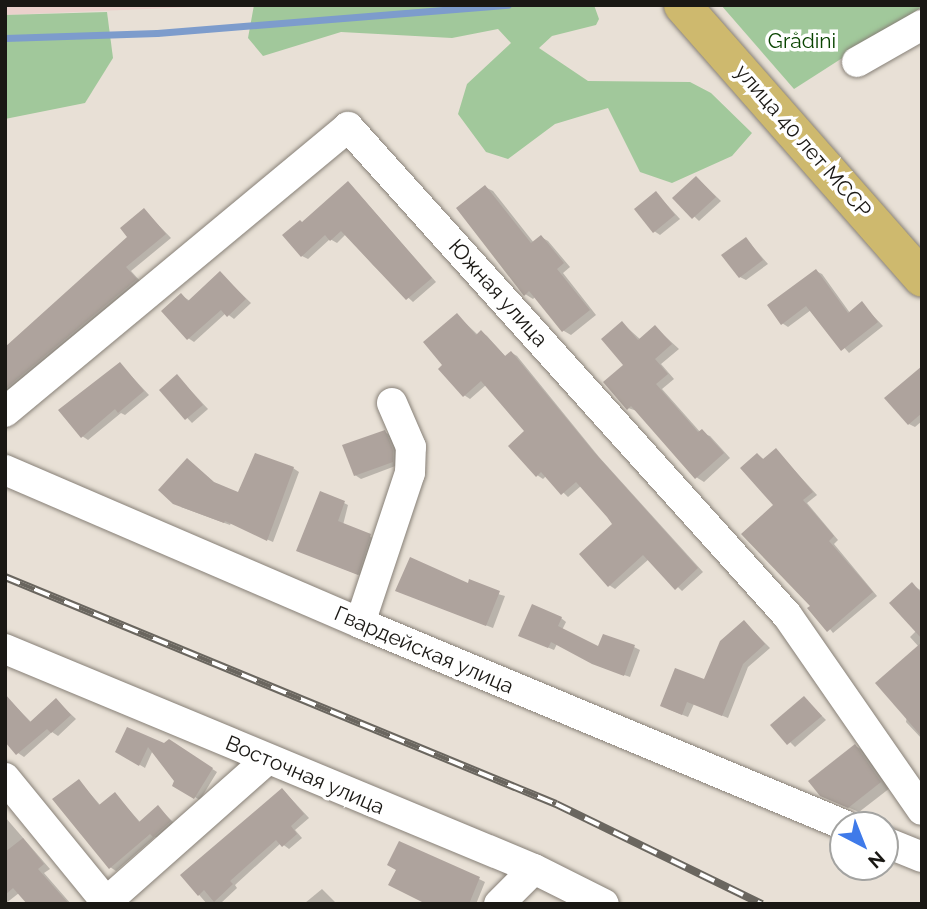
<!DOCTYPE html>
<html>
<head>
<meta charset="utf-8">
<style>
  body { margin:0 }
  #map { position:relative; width:927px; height:909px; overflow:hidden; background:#e8e0d6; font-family:Raleway,sans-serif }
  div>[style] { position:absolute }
  .commercial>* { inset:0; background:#ebd1cc }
  .green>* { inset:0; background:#a1c89b }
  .shadow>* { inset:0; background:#0003 }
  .stream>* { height:7px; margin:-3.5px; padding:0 3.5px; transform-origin:3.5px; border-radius:3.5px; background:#7d9ccc }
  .building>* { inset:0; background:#aea39d }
  .roads { filter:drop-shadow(0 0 2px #878077) drop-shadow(0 0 2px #878077) }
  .minor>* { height:30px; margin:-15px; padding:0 15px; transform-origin:15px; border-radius:15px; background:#fff }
  .major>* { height:37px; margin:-18.5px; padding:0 18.5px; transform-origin:18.5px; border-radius:18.5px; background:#ceb96e }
  .rail>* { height:8px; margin-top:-4px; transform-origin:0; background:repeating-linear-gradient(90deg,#fff 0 16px,#6a665f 0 32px); box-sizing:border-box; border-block:2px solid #6a665f }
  span { translate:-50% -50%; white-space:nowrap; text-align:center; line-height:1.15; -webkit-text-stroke:7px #fff; paint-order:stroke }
  .park-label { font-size:21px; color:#094401 }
  .street-label { font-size:21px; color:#1a1814 }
  .frame { position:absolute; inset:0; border:7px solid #1a1814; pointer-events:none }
  .north { position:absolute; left:829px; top:811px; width:70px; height:70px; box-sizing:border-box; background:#fff; border:2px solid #a3a3a1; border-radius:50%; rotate:138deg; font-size:19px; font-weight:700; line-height:28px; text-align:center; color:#1a1814 }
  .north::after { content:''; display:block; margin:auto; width:24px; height:32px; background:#3f7ae9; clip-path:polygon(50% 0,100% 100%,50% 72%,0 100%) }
</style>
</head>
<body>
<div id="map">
  <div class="commercial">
    <i style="clip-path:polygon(5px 5px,241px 5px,5px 15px)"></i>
  </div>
  <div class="green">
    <i style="clip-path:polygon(254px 5px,594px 5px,599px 19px,596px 25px,552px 36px,539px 48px,588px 81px,690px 82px,711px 93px,752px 133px,732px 156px,672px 183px,640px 172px,608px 108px,555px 124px,508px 159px,486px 152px,458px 114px,467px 84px,511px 43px,498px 29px,452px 38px,341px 32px,263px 56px,248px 38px)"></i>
    <i style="clip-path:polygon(721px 5px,922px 5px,922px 7px,794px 89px)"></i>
    <i style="clip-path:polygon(107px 12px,113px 58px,85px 103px,5px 119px,5px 15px)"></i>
  </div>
  <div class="shadow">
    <i style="clip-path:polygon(697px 178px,721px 201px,699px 221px,675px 198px)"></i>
    <i style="clip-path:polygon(349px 183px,436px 282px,413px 302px,373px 265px,346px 234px,337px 243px,330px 239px,308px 259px,302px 256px,303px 224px)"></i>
    <i style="clip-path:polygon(485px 187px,493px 191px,534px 243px,541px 237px,548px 241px,570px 267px,563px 273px,596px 315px,571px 335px,564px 331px,536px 296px,533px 299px,525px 294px)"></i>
    <i style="clip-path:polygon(656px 193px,680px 219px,660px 235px,654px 231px)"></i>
    <i style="clip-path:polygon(144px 210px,171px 238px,131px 271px,142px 283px,5px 397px,5px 349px,130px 238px)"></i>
    <i style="clip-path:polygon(746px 239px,768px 264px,746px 280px,740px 277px)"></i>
    <i style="clip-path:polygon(816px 271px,822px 274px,850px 313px,862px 304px,883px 326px,849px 353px,811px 310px,788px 327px,782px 323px)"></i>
    <i style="clip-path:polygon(220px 273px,251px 303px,234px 319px,226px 313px,194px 342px,188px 338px,181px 295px,190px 301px)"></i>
    <i style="clip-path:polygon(457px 315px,478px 335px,481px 332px,487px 336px,506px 357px,512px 353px,517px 356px,599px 457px,703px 572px,682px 591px,649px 559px,615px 589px,609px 585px,614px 524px,581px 486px,568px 497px,546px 476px,543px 479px,537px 475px,526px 431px,486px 385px,470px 399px,464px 395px,445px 365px)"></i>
    <i style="clip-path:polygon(622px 323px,641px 340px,655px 327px,679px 349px,661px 364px,674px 379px,662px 389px,701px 433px,710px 436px,730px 458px,704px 482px,696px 477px,637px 411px,628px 408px)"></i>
    <i style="clip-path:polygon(120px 364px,149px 395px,125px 415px,121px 413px,88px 440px,82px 436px)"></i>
    <i style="clip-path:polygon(922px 373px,922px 421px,915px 427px,909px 424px)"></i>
    <i style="clip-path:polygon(177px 376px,208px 409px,192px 423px,161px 390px)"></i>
    <i style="clip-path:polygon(384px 432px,390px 435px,399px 455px,398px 465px,361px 479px,355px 475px)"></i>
    <i style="clip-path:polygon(776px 450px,817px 495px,807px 503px,838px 540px,834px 544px,877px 596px,833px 633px,812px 606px,757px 455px,765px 460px)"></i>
    <i style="clip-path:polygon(188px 460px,218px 486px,239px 494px,293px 468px,299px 472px,273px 542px,231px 523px,230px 525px,181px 507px)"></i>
    <i style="clip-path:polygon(342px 502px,348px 505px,343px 525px,376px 539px,364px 577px,304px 553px)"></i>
    <i style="clip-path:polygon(912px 585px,922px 591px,922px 739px,906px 722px,919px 647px,910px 637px,916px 631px)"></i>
    <i style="clip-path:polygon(469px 586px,505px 596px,493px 628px,403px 593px)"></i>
    <i style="clip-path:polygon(561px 618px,566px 622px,562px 630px,599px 648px,634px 647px,640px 650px,630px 677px,599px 666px,557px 644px,554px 650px,526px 638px)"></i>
    <i style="clip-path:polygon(744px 622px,770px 648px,748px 667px,728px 718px,694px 704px,688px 717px,668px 709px,705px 681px)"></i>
    <i style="clip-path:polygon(804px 698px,826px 720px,795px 747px,773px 725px)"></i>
    <i style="clip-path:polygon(56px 700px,76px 719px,58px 736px,52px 732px,24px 757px,18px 753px,12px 703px,32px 723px)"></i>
    <i style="clip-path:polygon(128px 729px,165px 745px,175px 744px,217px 772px,200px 800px,174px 785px,176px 781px,153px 750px,145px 768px,117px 751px)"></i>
    <i style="clip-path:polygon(855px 746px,865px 751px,890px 788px,859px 812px,831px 800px)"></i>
    <i style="clip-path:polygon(79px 781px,101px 806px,115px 794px,140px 822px,158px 807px,176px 825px,160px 839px,155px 837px,116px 871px,110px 867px)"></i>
    <i style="clip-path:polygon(283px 790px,309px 818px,295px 830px,302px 838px,289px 849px,281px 843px,235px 885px,237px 888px,220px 904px,207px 904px,182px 875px)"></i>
    <i style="clip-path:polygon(5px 817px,50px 869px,44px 873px,71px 904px,29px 904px,19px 893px,5px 904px)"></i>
    <i style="clip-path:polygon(479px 879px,485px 882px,476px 904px,434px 904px)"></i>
    <i style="clip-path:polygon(322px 889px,337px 904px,306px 904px,305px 903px)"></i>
  </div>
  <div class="stream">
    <i style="left:5px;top:38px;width:152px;rotate:-1.9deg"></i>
    <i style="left:157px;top:33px;width:352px;rotate:-4.6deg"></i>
  </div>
  <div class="building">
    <i style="clip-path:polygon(696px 176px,716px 197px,692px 219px,672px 198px)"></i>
    <i style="clip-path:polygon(348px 181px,432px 278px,406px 300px,341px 231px,330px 241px,325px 235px,301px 257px,282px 235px,300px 220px,302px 222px)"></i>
    <i style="clip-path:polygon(485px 185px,531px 243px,541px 235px,564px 263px,557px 269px,590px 310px,562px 332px,529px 291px,524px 296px,456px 208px)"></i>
    <i style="clip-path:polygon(656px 191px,675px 215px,653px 233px,634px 209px)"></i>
    <i style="clip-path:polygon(144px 208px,166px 234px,126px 267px,137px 279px,5px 389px,5px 347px,127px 237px,120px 228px)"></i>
    <i style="clip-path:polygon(746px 237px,763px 260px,739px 278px,721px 255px)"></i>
    <i style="clip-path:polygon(816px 269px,848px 313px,862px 301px,878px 322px,841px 351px,806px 306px,781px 325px,767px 305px)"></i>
    <i style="clip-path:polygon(220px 271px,246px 299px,227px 317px,221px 310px,187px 340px,161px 311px,181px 293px,188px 301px)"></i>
    <i style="clip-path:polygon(457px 313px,476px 335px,481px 330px,505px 356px,511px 351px,594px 452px,698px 568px,675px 590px,643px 555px,608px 587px,579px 554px,612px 524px,607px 517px,576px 482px,561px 495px,541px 472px,536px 477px,508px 446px,524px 431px,481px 381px,463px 397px,438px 369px,442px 365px,423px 342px)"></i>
    <i style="clip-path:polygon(622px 321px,638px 340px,655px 325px,672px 344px,655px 359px,668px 374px,656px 384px,698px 432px,702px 429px,724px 453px,695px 479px,631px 406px,627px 410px,603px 382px,623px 365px,601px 339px)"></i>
    <i style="clip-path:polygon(120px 362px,144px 391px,118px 413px,115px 409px,81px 438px,58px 410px)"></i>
    <i style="clip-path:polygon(922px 366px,922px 413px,908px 425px,884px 398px)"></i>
    <i style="clip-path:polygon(177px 374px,203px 405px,185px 420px,159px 390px)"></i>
    <i style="clip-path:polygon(385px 430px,393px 450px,393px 462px,354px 476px,342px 445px)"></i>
    <i style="clip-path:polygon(776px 448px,813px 492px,803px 500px,834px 536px,829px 541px,873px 592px,827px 632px,807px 608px,810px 606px,741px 534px,773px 505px,740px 468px,757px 453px,763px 459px)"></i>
    <i style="clip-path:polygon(255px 453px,294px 467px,267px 541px,225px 521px,224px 523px,173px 504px,158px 490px,187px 458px,214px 482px,238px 492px)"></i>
    <i style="clip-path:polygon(320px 491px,345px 501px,338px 521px,371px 534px,358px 575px,296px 551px)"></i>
    <i style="clip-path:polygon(410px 557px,468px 583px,469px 579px,500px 591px,486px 626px,395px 591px)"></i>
    <i style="clip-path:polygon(912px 582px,922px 594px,922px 639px,889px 603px)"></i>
    <i style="clip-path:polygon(532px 604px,562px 617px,558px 626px,598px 646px,603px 634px,635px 645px,624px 676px,592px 664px,551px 642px,548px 648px,518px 636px)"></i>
    <i style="clip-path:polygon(744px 620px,765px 644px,743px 664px,722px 716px,687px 702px,682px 715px,660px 706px,675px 668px,704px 679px,720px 641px)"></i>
    <i style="clip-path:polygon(922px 642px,922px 737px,875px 683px)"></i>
    <i style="clip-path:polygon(5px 694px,30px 722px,56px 698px,71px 715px,51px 733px,47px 729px,16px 755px,5px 742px)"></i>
    <i style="clip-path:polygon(804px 696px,822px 716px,787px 745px,770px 725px)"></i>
    <i style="clip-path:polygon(127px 727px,164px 743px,169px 739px,213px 768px,194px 799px,172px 786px,174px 781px,148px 747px,139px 766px,115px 752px)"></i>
    <i style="clip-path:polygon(855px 744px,881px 782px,848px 808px,820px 796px,808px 781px)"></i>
    <i style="clip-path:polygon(79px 779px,99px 805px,115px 792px,139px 822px,158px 805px,171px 821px,153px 837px,150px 834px,109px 869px,52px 799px)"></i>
    <i style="clip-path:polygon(282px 788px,304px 814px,291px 826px,297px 834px,282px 847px,276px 840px,230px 881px,233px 884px,214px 902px,204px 890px,198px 896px,180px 875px)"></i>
    <i style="clip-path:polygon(23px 838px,44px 864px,38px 869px,69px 904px,27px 904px,13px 888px,5px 895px,5px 852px)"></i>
    <i style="clip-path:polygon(399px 841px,480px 877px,469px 904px,426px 904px,388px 885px,396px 870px,387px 865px)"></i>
  </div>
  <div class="roads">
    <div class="minor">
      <i style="left:857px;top:62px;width:75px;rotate:-29.6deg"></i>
      <i style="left:5px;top:412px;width:446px;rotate:-39.7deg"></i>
      <i style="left:348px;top:127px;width:656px;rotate:48.03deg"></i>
      <i style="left:787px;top:615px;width:237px;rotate:55.3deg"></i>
      <i style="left:5px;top:470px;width:387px;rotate:23.3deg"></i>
      <i style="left:360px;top:623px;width:524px;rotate:22.65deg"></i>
      <i style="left:360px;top:623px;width:158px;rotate:-71.6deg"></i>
      <i style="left:410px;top:473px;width:26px;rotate:-88deg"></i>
      <i style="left:411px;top:447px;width:48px;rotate:-113.4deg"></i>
      <i style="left:5px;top:649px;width:573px;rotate:22.58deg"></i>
      <i style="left:534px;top:869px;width:78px;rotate:26.6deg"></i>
      <i style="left:5px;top:778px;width:160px;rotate:50.8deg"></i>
      <i style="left:885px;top:842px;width:40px;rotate:22deg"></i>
      <i style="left:104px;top:904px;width:219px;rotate:-41.5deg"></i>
      <i style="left:499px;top:904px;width:49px;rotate:-45deg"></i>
    </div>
    <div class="major">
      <i style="left:682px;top:5px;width:363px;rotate:48.7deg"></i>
    </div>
  </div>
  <div class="rail">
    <i style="left:5px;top:577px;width:596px;rotate:22.39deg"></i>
    <i style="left:556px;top:804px;width:229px;rotate:25.9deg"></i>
  </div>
  <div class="park-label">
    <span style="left:802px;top:41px">Grădini</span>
  </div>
  <div class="street-label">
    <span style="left:803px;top:141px;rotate:49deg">улица 40 лет МССР</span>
    <span style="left:498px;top:293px;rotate:48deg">Южная улица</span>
    <span style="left:424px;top:650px;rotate:23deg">Гвардейская улица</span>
    <span style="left:305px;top:775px;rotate:23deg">Восточная улица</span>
  </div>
  <div class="frame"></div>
  <div class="north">N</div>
</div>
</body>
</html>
